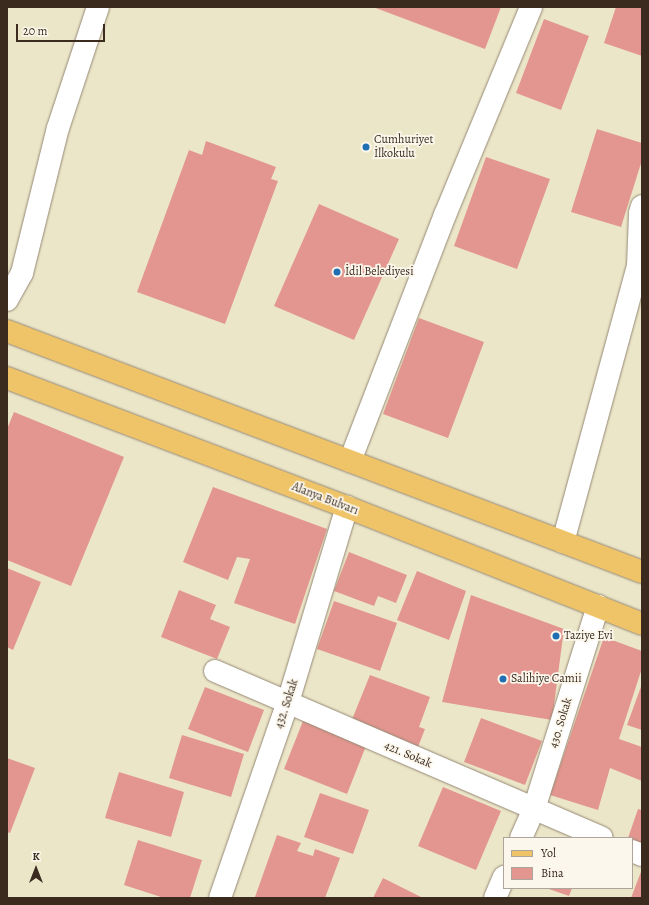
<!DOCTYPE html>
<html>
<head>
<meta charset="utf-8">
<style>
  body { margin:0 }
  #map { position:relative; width:649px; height:905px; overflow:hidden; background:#ece6c9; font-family:Alegreya,serif }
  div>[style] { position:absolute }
  .building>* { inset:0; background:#e2968f }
  .roads { filter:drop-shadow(0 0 1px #948874) drop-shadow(0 0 1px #948874) }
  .minor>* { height:22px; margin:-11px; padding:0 11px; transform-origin:11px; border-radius:11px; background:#fff }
  .major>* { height:22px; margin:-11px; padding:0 11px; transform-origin:11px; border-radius:11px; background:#efc469 }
  .dots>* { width:11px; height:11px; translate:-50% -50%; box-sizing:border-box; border:2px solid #fbf7ec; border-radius:50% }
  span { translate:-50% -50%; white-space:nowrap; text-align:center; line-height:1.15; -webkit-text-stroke:3.5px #fbf7ec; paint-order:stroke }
  .poi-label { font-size:12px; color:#3b2a1e }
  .left { translate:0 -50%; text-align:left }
  .street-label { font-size:12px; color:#3b2a1e }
  .frame { position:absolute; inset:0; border:8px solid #3b2a1e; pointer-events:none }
  .legend { position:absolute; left:503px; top:837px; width:130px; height:52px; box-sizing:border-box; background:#fbf7ec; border:1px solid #aea59a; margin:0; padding:5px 7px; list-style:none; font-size:12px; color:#3b2a1e }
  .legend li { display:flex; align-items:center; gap:8px; height:20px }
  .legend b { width:20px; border:1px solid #aea59a }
  .north { position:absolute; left:16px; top:849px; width:40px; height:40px; -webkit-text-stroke:3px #fbf7ec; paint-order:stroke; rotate:0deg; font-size:11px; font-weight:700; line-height:16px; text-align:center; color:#3b2a1e }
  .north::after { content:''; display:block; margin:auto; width:14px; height:18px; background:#3b2a1e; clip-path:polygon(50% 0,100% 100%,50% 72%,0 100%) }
  .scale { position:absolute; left:16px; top:24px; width:89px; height:18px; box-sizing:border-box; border:2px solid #3b2a1e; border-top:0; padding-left:5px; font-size:12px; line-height:14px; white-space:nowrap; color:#3b2a1e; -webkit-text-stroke:3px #fbf7ec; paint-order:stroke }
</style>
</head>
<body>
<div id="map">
  <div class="building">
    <i style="clip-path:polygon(373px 7px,501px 7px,485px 49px)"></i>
    <i style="clip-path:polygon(616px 7px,642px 7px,642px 56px,604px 43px)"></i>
    <i style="clip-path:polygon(544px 19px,589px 36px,561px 110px,516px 93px)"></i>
    <i style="clip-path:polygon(597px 129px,642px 143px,642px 160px,621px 227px,571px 212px)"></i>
    <i style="clip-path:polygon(206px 141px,276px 167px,271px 179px,278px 181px,225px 324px,137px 292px,189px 150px,202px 155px)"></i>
    <i style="clip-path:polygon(486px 157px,550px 179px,517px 269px,454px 246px)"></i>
    <i style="clip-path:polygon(319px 204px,399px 239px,354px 340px,274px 306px)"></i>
    <i style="clip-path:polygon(419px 318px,484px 342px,448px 438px,383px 414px)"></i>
    <i style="clip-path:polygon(14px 412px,124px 457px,71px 586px,7px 560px,7px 429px)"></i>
    <i style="clip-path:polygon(213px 487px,327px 529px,295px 624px,234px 603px,250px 559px,237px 557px,228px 580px,183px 562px)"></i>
    <i style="clip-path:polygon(349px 552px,407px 575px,396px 603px,378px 596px,374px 606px,334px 591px)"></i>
    <i style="clip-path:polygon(7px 568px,41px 582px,13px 650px,7px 647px)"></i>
    <i style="clip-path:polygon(417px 571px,466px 591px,449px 640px,397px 620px)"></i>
    <i style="clip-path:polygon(179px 590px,216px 605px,210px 619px,230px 627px,217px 659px,161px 637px)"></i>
    <i style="clip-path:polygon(471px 595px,564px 629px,552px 720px,442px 702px)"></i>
    <i style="clip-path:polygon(334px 601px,397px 623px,380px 671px,317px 649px)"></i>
    <i style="clip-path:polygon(604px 637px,642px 651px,642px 668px,619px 739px,642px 747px,642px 781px,610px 768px,598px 810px,550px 795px)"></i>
    <i style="clip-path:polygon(370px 675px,430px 697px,419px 727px,425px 729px,418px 747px,351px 722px)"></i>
    <i style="clip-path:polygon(642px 684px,642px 730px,627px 725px)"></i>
    <i style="clip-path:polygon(205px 687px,264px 710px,248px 752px,188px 729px)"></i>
    <i style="clip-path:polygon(481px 718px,542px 741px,525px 785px,464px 762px)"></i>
    <i style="clip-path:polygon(303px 721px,366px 746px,347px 794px,284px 769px)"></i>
    <i style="clip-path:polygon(182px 735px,244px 754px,231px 797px,169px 778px)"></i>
    <i style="clip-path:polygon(7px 758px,35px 768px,10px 833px,7px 832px)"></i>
    <i style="clip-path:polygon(119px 772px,184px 792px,171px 837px,105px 818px)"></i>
    <i style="clip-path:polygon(443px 787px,501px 811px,476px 870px,418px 846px)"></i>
    <i style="clip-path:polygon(320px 793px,369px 810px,353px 854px,304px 837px)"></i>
    <i style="clip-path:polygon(638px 809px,642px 810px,642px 848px,632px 845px,632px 838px,628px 838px)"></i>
    <i style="clip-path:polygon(277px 835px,301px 843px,297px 851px,313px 856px,315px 849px,340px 858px,325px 898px,255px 897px)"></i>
    <i style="clip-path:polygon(138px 840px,202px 860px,190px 898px,164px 898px,124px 885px)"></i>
    <i style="clip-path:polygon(642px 869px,642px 898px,631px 898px)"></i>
    <i style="clip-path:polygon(383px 878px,423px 898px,373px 898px)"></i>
    <i style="clip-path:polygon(546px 888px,572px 888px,569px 896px)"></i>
  </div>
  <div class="roads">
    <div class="minor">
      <i style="left:7px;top:300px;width:31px;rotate:-61deg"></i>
      <i style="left:22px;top:273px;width:149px;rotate:-76.1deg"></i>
      <i style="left:58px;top:128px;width:127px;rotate:-71.7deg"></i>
      <i style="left:350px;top:461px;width:264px;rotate:-68.9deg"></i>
      <i style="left:445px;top:215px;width:225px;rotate:-67.5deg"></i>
      <i style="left:563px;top:542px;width:286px;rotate:-74.8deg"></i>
      <i style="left:638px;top:266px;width:53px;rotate:-87.8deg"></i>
      <i style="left:640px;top:213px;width:7px;rotate:-74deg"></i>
      <i style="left:215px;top:671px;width:421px;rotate:23.3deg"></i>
      <i style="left:521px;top:838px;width:32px;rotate:-66deg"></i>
      <i style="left:534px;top:809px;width:213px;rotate:-72.5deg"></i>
      <i style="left:632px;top:851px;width:11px;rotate:22deg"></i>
      <i style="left:220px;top:898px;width:207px;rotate:-70.9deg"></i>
      <i style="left:288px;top:702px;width:204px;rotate:-73.2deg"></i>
      <i style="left:495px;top:898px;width:23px;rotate:-67deg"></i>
    </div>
    <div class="major">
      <i style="left:7px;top:331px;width:679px;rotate:20.78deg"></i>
      <i style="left:7px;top:378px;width:364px;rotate:20.8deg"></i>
      <i style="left:347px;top:507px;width:317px;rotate:21.6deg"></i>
    </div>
  </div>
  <div class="dots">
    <i style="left:366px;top:147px;background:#1f6fb2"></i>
    <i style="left:337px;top:272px;background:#1f6fb2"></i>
    <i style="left:556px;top:636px;background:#1f6fb2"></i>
    <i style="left:503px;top:679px;background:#1f6fb2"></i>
  </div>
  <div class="poi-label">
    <span class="left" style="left:374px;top:147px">Cumhuriyet<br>İlkokulu</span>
    <span class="left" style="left:345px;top:272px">İdil Belediyesi</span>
    <span class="left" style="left:564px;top:636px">Taziye Evi</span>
    <span class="left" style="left:511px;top:679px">Salihiye Camii</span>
  </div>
  <div class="street-label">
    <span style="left:325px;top:499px;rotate:21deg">Alanya Bulvarı</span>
    <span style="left:287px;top:704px;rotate:-72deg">432. Sokak</span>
    <span style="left:561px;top:723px;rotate:-73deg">430. Sokak</span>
    <span style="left:408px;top:755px;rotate:23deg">421. Sokak</span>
  </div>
  <div class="frame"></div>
  <ul class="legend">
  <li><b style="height:5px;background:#efc469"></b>Yol</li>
  <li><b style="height:11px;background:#e2968f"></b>Bina</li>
  </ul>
  <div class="north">K</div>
  <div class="scale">20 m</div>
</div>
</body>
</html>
